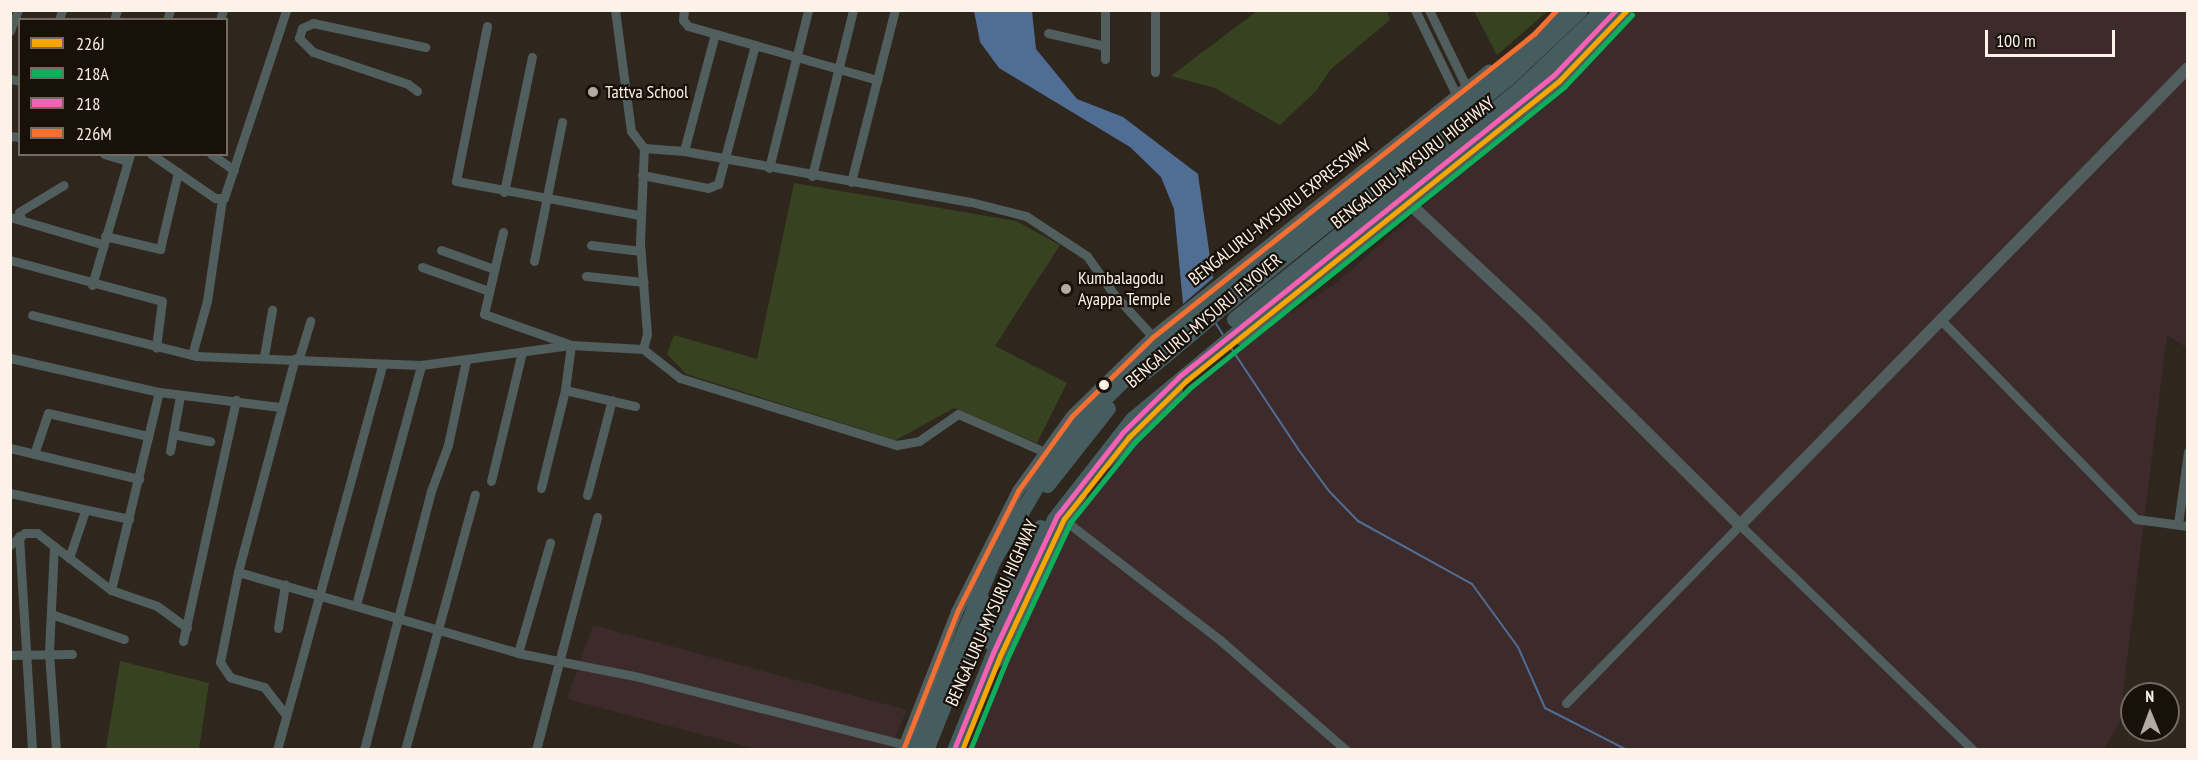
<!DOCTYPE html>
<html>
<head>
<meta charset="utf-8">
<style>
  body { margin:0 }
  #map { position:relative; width:2198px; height:760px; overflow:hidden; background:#2f261d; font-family:"PT Sans Narrow",sans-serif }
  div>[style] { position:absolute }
  .industrial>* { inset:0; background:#3d2a2b }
  .green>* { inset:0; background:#374320 }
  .water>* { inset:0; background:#506d94 }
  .stream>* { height:2px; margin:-1px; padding:0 1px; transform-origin:1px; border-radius:1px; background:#506d94 }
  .minor>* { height:9px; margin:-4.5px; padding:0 4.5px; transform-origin:4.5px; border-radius:4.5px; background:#505e5e }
  .tertiary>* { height:12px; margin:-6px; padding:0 6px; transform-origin:6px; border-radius:6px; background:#505e5e }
  .trunk>* { height:15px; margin:-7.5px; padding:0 7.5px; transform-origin:7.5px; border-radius:7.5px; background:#465d60 }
  .trunk-bridge>* { height:15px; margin:-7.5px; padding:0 7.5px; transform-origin:7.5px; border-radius:7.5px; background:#465d60 }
  .bus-1>* { height:4.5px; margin:-2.25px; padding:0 2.25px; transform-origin:2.25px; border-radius:2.25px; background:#f7a600 }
  .bus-2>* { height:4.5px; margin:-2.25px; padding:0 2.25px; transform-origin:2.25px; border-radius:2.25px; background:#0daf5c }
  .bus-3>* { height:4.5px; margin:-2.25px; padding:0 2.25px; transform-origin:2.25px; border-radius:2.25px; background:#f860b3 }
  .bus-4>* { height:4.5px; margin:-2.25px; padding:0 2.25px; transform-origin:2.25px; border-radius:2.25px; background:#f46f30 }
  .dots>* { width:16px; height:16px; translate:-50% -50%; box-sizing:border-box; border:3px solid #18110a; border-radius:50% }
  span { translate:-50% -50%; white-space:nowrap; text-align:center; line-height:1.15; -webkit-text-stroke:4.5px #18110a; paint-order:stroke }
  .poi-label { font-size:18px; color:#fcf2e7 }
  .left { translate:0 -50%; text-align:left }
  .street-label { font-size:18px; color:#fcf2e7 }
  .frame { position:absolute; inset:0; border:12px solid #fcf2e7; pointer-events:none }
  .legend { position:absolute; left:18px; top:18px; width:210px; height:138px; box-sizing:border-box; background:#18110a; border:2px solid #736b62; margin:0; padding:8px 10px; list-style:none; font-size:18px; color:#fcf2e7 }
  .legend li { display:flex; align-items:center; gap:12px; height:30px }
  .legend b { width:30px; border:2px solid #736b62 }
  .north { position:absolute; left:2120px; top:682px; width:60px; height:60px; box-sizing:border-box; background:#18110a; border:2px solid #736b62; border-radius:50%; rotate:359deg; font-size:16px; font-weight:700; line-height:24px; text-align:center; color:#fcf2e7 }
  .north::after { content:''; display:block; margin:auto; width:21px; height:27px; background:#b4aba0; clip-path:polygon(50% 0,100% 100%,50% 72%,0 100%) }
  .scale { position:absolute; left:1985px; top:30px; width:130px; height:27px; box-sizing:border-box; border:3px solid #fcf2e7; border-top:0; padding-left:8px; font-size:18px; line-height:21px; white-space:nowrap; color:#fcf2e7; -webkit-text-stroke:4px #18110a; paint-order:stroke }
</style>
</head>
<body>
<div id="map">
  <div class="industrial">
    <i style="clip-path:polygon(1631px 11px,2187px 11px,2187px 348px,2167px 335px,2119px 724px,2104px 749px,972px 750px,1068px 518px,1126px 446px,1191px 384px,1249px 339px,1336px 283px,1550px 95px)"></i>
    <i style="clip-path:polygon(593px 625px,907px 710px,890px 749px,760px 750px,567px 699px)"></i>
  </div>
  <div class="green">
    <i style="clip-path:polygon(1257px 11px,1387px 11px,1390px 20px,1330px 70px,1316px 91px,1280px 125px,1215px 88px,1171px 76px)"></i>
    <i style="clip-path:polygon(1474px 11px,1548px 11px,1497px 55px)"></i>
    <i style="clip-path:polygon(794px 183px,1016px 221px,1060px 245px,995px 346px,1067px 383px,1037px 443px,954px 408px,896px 440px,686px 374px,667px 354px,674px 335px,757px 359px)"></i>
    <i style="clip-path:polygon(120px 661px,209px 683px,199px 749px,106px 749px)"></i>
  </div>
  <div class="water">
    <i style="clip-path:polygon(974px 11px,1032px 11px,1036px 49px,1077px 99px,1123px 117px,1198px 174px,1213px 278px,1183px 304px,1174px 209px,1161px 177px,1130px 147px,999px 68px,980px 42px)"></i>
  </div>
  <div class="stream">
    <i style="left:1215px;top:322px;width:15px;rotate:58deg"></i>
    <i style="left:1229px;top:345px;width:125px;rotate:56.4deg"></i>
    <i style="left:1298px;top:449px;width:52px;rotate:53.6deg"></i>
    <i style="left:1329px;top:491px;width:42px;rotate:46deg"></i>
    <i style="left:1358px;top:521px;width:130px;rotate:28.9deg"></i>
    <i style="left:1472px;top:584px;width:78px;rotate:53.9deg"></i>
    <i style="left:1518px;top:647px;width:67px;rotate:66.1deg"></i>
    <i style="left:1545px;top:708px;width:92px;rotate:27.1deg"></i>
  </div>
  <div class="minor">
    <i style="left:615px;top:10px;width:122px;rotate:82.5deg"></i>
    <i style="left:631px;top:131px;width:21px;rotate:53deg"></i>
    <i style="left:644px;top:148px;width:40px;rotate:4.3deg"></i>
    <i style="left:684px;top:151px;width:291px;rotate:10.1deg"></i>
    <i style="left:971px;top:202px;width:57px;rotate:14.3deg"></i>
    <i style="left:1026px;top:216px;width:73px;rotate:33.3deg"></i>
    <i style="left:1087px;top:256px;width:45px;rotate:54.9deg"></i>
    <i style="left:1113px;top:293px;width:59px;rotate:47.7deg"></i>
    <i style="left:684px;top:10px;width:10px;rotate:96deg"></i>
    <i style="left:683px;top:20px;width:8px;rotate:50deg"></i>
    <i style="left:688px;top:26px;width:197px;rotate:15.9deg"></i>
    <i style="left:1105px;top:10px;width:49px;rotate:90deg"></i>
    <i style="left:1155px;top:10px;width:62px;rotate:90deg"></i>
    <i style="left:1415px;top:10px;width:96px;rotate:64deg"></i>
    <i style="left:1429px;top:10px;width:87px;rotate:64deg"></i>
    <i style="left:59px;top:20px;width:10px;rotate:-73deg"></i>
    <i style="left:114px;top:20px;width:10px;rotate:-73deg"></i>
    <i style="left:167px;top:20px;width:10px;rotate:-73deg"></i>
    <i style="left:220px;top:20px;width:10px;rotate:-73deg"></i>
    <i style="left:487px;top:26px;width:158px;rotate:101.3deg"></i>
    <i style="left:456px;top:181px;width:187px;rotate:10.5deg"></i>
    <i style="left:10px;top:31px;width:22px;rotate:-69deg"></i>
    <i style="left:1048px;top:33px;width:58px;rotate:12.8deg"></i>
    <i style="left:10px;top:79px;width:10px;rotate:11deg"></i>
    <i style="left:417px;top:91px;width:11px;rotate:-142deg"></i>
    <i style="left:408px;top:84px;width:100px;rotate:-161.4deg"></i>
    <i style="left:313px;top:52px;width:20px;rotate:-135deg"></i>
    <i style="left:299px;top:38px;width:10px;rotate:-73deg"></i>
    <i style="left:302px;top:28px;width:12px;rotate:-24deg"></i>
    <i style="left:313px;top:23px;width:115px;rotate:12.1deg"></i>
    <i style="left:10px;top:136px;width:10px;rotate:6deg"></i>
    <i style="left:684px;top:151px;width:121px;rotate:-75.2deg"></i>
    <i style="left:104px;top:154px;width:24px;rotate:17deg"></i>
    <i style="left:151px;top:154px;width:78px;rotate:34.5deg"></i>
    <i style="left:215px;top:198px;width:9px"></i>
    <i style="left:224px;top:198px;width:198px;rotate:-71.7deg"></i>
    <i style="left:211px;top:154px;width:28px;rotate:35deg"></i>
    <i style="left:769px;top:168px;width:163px;rotate:-76.1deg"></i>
    <i style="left:642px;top:175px;width:67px;rotate:11.1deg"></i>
    <i style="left:708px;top:188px;width:11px;rotate:-22deg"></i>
    <i style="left:718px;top:184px;width:144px;rotate:-75.1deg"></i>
    <i style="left:812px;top:176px;width:171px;rotate:-76.1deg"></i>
    <i style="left:851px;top:182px;width:178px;rotate:-75.7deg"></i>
    <i style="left:504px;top:192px;width:138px;rotate:-78.3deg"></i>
    <i style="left:10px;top:217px;width:96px;rotate:16.4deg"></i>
    <i style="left:21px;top:218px;width:6px;rotate:-108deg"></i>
    <i style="left:19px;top:212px;width:52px;rotate:-31deg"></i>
    <i style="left:503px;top:232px;width:84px;rotate:103deg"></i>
    <i style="left:484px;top:314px;width:92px;rotate:19.6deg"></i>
    <i style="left:571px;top:345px;width:45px;rotate:97.6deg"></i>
    <i style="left:565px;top:390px;width:101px;rotate:103.8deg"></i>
    <i style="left:105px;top:236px;width:57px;rotate:13.3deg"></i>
    <i style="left:160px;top:249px;width:79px;rotate:-76.8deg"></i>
    <i style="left:591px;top:245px;width:50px;rotate:6.8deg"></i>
    <i style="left:441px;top:250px;width:56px;rotate:19.7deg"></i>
    <i style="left:10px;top:260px;width:157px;rotate:15.1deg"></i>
    <i style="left:162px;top:301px;width:47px;rotate:97.3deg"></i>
    <i style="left:534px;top:261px;width:142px;rotate:-78.6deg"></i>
    <i style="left:422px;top:267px;width:71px;rotate:19.7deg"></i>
    <i style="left:586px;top:276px;width:58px;rotate:5.9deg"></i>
    <i style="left:92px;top:285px;width:136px;rotate:-73.8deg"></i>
    <i style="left:32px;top:315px;width:169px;rotate:14deg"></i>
    <i style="left:196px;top:356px;width:225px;rotate:2.3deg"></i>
    <i style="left:421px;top:365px;width:151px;rotate:-7.6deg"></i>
    <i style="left:571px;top:345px;width:72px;rotate:3.2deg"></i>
    <i style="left:643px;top:349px;width:16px;rotate:-75deg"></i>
    <i style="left:647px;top:334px;width:92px;rotate:-94.4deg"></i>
    <i style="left:640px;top:242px;width:94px;rotate:-87.6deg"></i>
    <i style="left:1941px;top:320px;width:279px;rotate:45.6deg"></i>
    <i style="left:2136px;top:519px;width:52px;rotate:7.7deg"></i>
    <i style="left:643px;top:349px;width:47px;rotate:38.1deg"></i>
    <i style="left:680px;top:378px;width:227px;rotate:17.2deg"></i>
    <i style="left:897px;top:445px;width:22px;rotate:-10deg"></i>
    <i style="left:919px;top:441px;width:47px;rotate:-34.7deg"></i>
    <i style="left:958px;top:414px;width:95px;rotate:23.6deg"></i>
    <i style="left:192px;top:355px;width:56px;rotate:-74.5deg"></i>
    <i style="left:207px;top:301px;width:103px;rotate:-81.6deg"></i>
    <i style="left:264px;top:356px;width:47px;rotate:-80.1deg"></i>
    <i style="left:10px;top:358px;width:153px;rotate:12.9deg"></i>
    <i style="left:159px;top:392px;width:122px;rotate:7.1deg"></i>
    <i style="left:299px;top:358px;width:39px;rotate:-73deg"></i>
    <i style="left:565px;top:390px;width:72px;rotate:12.9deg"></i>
    <i style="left:173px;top:434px;width:38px;rotate:11deg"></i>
    <i style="left:10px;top:448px;width:133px;rotate:13.5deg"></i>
    <i style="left:170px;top:451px;width:56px;rotate:-79.7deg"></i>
    <i style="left:34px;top:454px;width:43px;rotate:-71.1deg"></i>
    <i style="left:48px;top:413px;width:103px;rotate:13deg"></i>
    <i style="left:491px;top:481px;width:133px;rotate:-76.5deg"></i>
    <i style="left:10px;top:493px;width:122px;rotate:12.3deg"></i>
    <i style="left:587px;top:495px;width:98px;rotate:-75.3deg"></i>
    <i style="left:1059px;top:516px;width:203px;rotate:37.6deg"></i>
    <i style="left:1220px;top:640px;width:167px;rotate:41.1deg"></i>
    <i style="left:2178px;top:524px;width:73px;rotate:-82.1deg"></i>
    <i style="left:19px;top:536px;width:214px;rotate:86.5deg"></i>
    <i style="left:10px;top:545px;width:19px;rotate:-39deg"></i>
    <i style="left:25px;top:533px;width:12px"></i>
    <i style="left:37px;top:533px;width:93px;rotate:37.6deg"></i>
    <i style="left:111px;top:590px;width:49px;rotate:19.2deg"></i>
    <i style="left:157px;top:606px;width:37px;rotate:36deg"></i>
    <i style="left:54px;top:546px;width:107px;rotate:92.7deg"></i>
    <i style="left:49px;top:653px;width:97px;rotate:85.9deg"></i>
    <i style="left:69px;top:558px;width:50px;rotate:-71.2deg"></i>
    <i style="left:238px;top:572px;width:291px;rotate:16.1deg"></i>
    <i style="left:518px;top:653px;width:123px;rotate:11.2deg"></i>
    <i style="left:639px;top:677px;width:275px;rotate:14.3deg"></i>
    <i style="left:111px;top:590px;width:204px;rotate:-76.4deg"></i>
    <i style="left:356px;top:605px;width:249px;rotate:-74.8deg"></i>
    <i style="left:51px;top:614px;width:77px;rotate:18.9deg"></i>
    <i style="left:278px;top:628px;width:44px;rotate:-80.8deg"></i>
    <i style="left:183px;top:641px;width:247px;rotate:-77.6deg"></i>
    <i style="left:518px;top:653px;width:115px;rotate:-73.8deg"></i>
    <i style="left:10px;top:655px;width:62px;rotate:-0.9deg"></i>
    <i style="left:1566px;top:703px;width:249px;rotate:-45.7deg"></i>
    <i style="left:1740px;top:525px;width:324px;rotate:44deg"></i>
    <i style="left:286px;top:715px;width:36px;rotate:-128deg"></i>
    <i style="left:264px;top:687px;width:35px;rotate:-164deg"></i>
    <i style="left:230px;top:677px;width:18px;rotate:-124deg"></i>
    <i style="left:220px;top:662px;width:92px;rotate:-78.7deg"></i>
    <i style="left:238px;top:572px;width:221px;rotate:-75.1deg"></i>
    <i style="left:277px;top:750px;width:399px;rotate:-74.7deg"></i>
    <i style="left:364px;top:750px;width:268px;rotate:-75.5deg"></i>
    <i style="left:431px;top:491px;width:49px;rotate:-69.7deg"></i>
    <i style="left:448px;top:445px;width:87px;rotate:-78deg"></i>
    <i style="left:405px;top:750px;width:265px;rotate:-74.7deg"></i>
    <i style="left:536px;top:750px;width:241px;rotate:-75.3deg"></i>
  </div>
  <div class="tertiary">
    <i style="left:1395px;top:190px;width:192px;rotate:43.1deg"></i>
    <i style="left:1535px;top:321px;width:289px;rotate:44.9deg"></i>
    <i style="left:1740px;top:525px;width:640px;rotate:-45.57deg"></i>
    <i style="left:1240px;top:339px;width:410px;rotate:-39deg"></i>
    <i style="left:1559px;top:81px;width:98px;rotate:-46.2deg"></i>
    <i style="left:1106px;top:463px;width:102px;rotate:-45.8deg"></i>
    <i style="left:997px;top:662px;width:158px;rotate:-64.9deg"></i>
    <i style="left:1064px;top:519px;width:29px;rotate:-54deg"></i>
    <i style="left:903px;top:750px;width:148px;rotate:-68.6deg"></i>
    <i style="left:957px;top:612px;width:136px;rotate:-63.2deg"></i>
    <i style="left:1018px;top:491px;width:92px;rotate:-54.2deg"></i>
    <i style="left:1072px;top:416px;width:113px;rotate:-44.3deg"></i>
    <i style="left:1153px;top:337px;width:429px;rotate:-38.4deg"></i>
  </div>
  <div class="trunk">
    <i style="left:1145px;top:372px;width:95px;rotate:-39.9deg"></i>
    <i style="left:1047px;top:485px;width:98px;rotate:-51.6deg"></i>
    <i style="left:988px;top:641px;width:53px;rotate:-68.8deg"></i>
    <i style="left:1007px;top:592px;width:73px;rotate:-63.1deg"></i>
    <i style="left:915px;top:750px;width:204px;rotate:-67.6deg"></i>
    <i style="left:993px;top:561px;width:121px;rotate:-59.8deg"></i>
    <i style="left:1054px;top:456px;width:52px;rotate:-50.5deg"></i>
    <i style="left:1087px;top:416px;width:105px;rotate:-44.6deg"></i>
    <i style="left:1162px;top:342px;width:387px;rotate:-38.5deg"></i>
    <i style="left:1465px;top:101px;width:137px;rotate:-41.5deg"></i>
    <i style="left:926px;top:750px;width:159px;rotate:-68.3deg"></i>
    <i style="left:954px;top:750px;width:178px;rotate:-67.9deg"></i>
    <i style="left:1021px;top:585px;width:74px;rotate:-63.4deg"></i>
    <i style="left:1054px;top:519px;width:127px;rotate:-52deg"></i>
    <i style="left:1132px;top:419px;width:427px;rotate:-39.6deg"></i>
    <i style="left:1461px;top:147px;width:64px;rotate:-36.7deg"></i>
    <i style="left:1512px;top:109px;width:142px;rotate:-44.1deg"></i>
  </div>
  <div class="trunk-bridge">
    <i style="left:1223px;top:307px;width:364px;rotate:-38.8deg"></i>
    <i style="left:1507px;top:79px;width:100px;rotate:-43.4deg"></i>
    <i style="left:1234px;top:319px;width:363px;rotate:-38.9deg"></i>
    <i style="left:1517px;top:91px;width:117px;rotate:-43.6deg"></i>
  </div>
  <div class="bus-1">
    <i style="left:962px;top:750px;width:101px;rotate:-68deg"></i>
    <i style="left:1000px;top:656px;width:151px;rotate:-65deg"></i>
    <i style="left:1064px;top:519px;width:105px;rotate:-51.6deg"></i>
    <i style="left:1129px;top:437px;width:80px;rotate:-44.5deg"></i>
    <i style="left:1186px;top:381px;width:479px;rotate:-38.8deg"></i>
    <i style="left:1559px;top:81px;width:98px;rotate:-46.2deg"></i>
  </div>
  <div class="bus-2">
    <i style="left:970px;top:750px;width:98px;rotate:-67.9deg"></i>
    <i style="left:1007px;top:659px;width:150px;rotate:-65.1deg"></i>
    <i style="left:1070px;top:523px;width:104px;rotate:-51.3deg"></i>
    <i style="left:1135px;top:442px;width:78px;rotate:-44.5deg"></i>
    <i style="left:1191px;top:387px;width:479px;rotate:-38.8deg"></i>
    <i style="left:1564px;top:87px;width:99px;rotate:-46.6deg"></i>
  </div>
  <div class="bus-3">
    <i style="left:955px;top:747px;width:101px;rotate:-68deg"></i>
    <i style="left:993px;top:653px;width:151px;rotate:-65deg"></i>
    <i style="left:1057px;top:516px;width:107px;rotate:-51.8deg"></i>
    <i style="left:1123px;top:432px;width:81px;rotate:-44.5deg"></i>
    <i style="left:1181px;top:375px;width:479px;rotate:-38.8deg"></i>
    <i style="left:1554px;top:75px;width:90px;rotate:-46.4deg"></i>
  </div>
  <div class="bus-4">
    <i style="left:903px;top:750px;width:148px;rotate:-68.6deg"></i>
    <i style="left:957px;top:612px;width:136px;rotate:-63.2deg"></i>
    <i style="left:1018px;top:491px;width:92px;rotate:-54.2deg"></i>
    <i style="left:1072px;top:416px;width:113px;rotate:-44.3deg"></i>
    <i style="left:1153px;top:337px;width:487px;rotate:-38.5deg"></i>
    <i style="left:1534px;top:34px;width:33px;rotate:-47deg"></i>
  </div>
  <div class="dots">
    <i style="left:593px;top:92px;background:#b4aba0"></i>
    <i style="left:1066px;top:289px;background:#b4aba0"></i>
    <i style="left:1104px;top:385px;background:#fcf2e7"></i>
  </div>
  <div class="poi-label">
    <span class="left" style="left:605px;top:92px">Tattva School</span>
    <span class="left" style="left:1078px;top:289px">Kumbalagodu<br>Ayappa Temple</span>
  </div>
  <div class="street-label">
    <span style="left:1413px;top:163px;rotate:-38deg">BENGALURU-MYSURU HIGHWAY</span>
    <span style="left:1280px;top:212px;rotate:-38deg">BENGALURU-MYSURU EXPRESSWAY</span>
    <span style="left:1204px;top:321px;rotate:-40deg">BENGALURU-MYSURU FLYOVER</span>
    <span style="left:992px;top:613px;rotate:-66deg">BENGALURU-MYSURU HIGHWAY</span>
  </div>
  <div class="frame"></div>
  <ul class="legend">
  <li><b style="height:8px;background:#f7a600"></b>226J</li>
  <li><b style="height:8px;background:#0daf5c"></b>218A</li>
  <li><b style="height:8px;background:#f860b3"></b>218</li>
  <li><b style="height:8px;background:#f46f30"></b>226M</li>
  </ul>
  <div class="north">N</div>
  <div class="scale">100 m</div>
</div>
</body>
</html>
